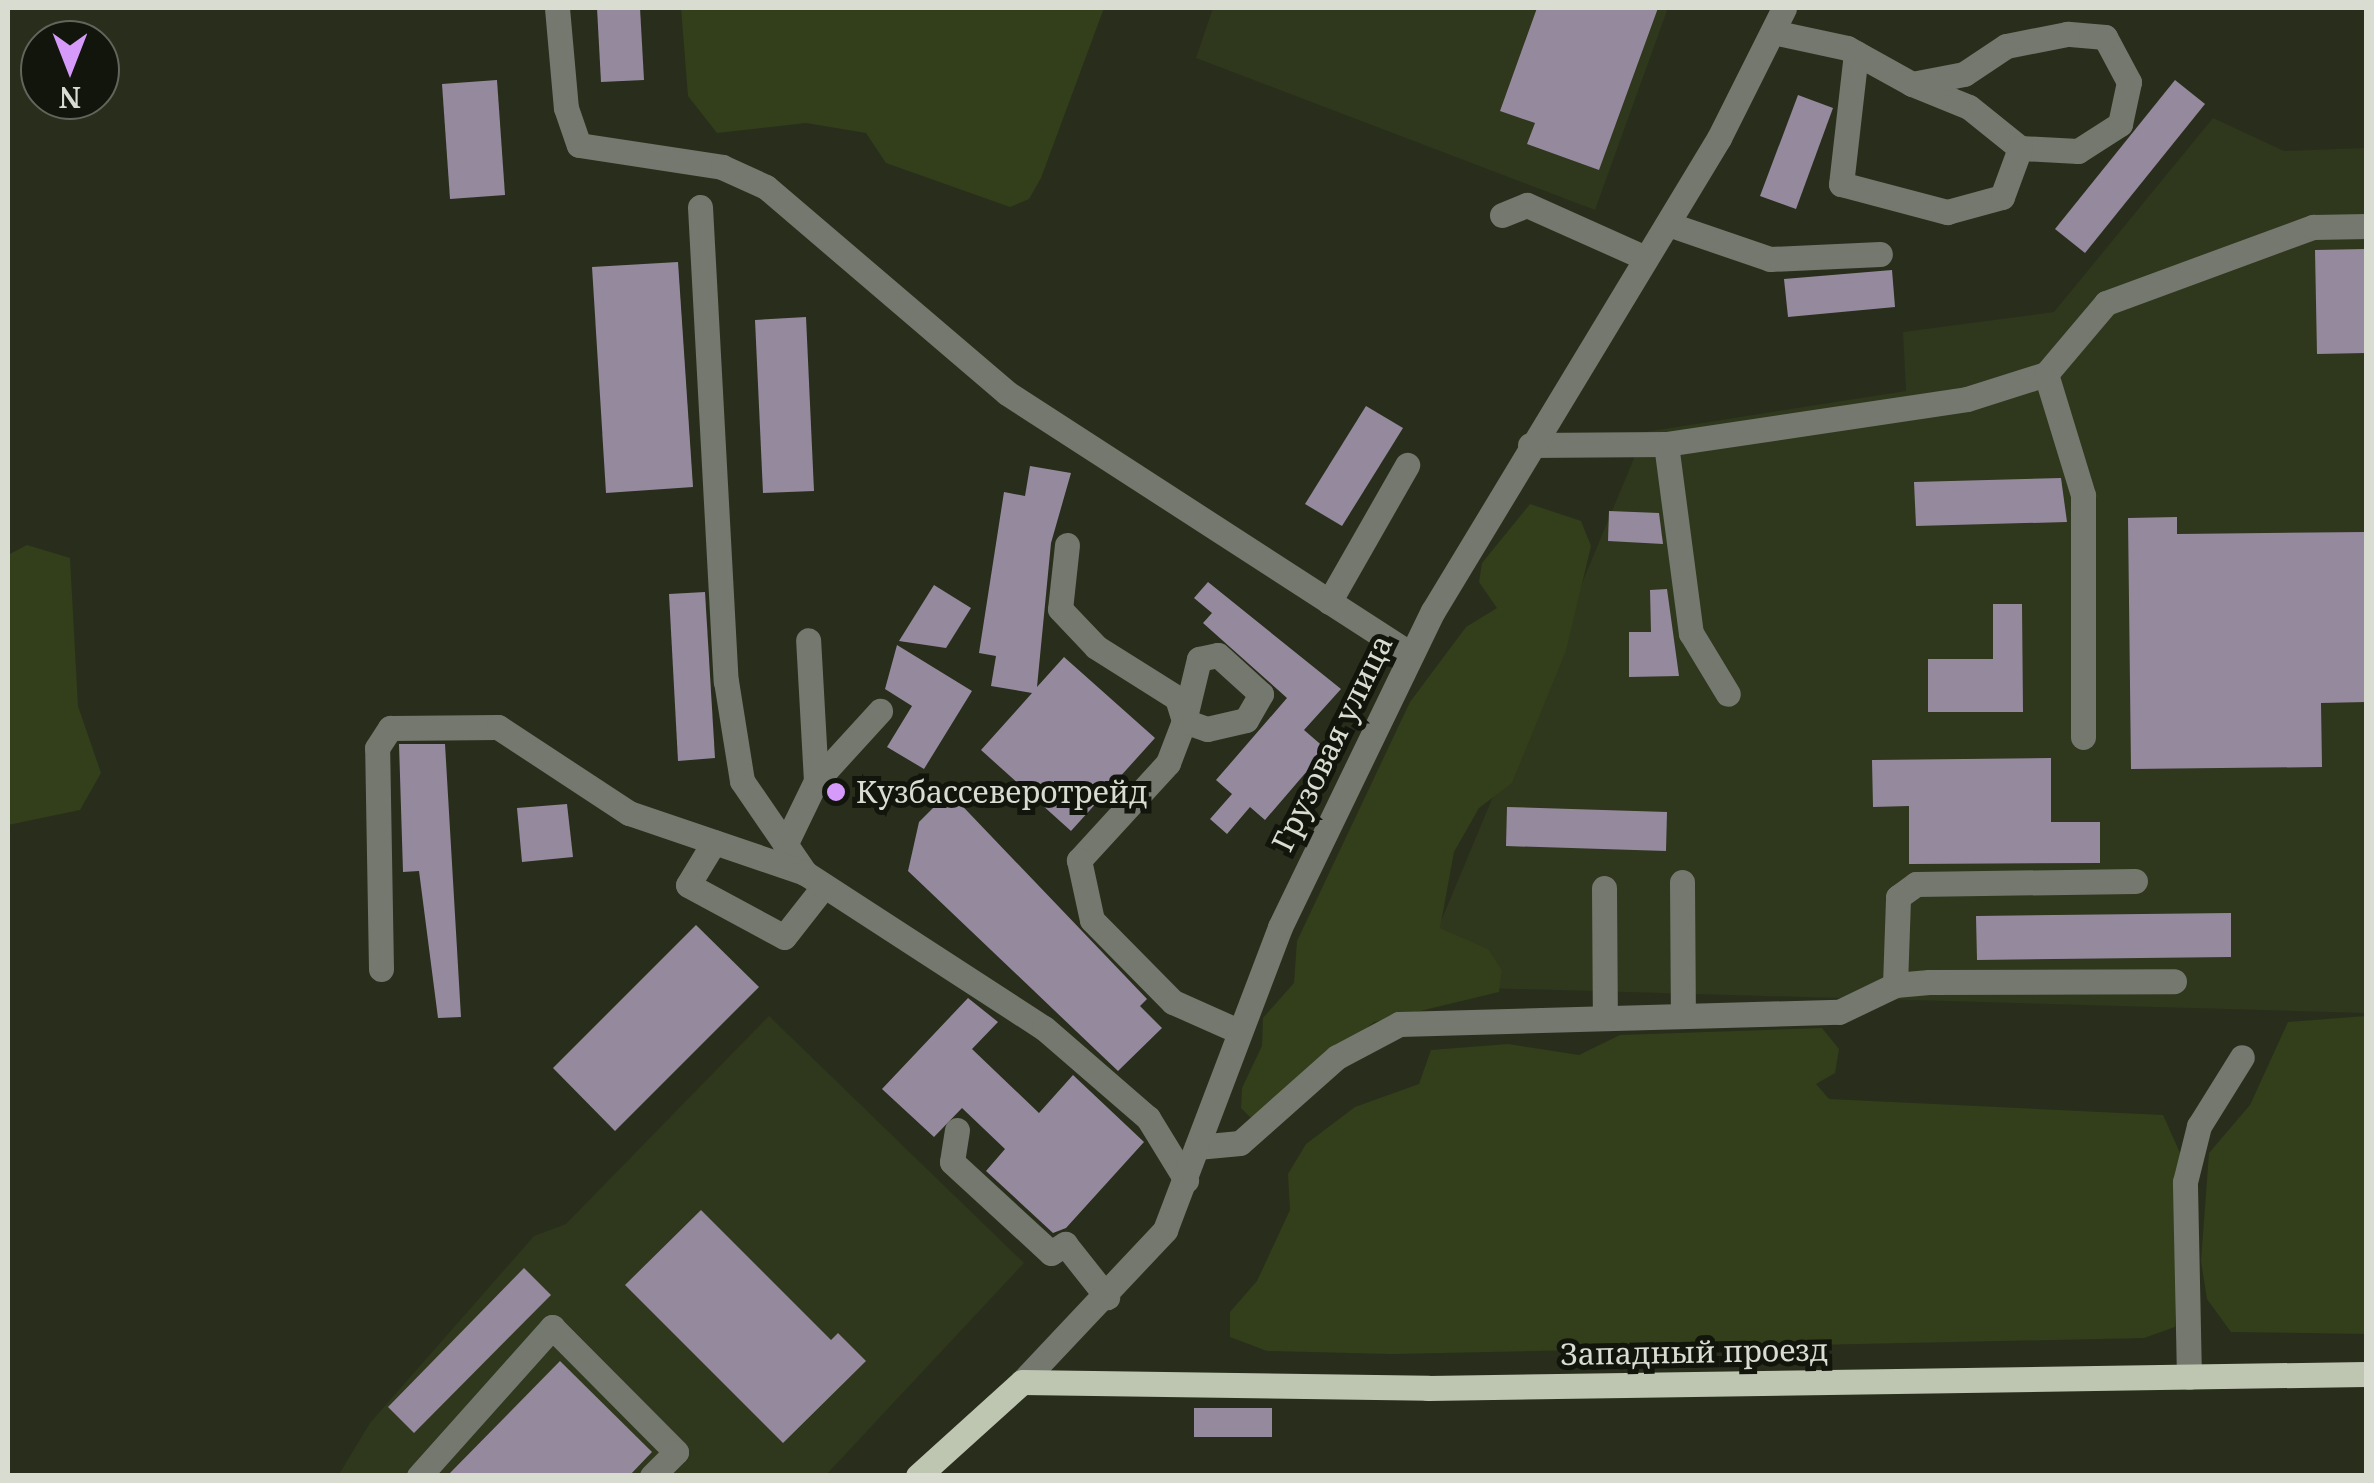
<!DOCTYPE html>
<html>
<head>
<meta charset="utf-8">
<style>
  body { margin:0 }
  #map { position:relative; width:2374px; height:1483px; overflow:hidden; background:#282e1b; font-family:"Noto Serif",serif }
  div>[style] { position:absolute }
  .built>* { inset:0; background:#2f371d }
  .green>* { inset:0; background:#333e1b }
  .building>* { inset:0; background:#95899e }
  .minor>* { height:25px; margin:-12.5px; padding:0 12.5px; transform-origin:12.5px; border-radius:12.5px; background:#74786e }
  .major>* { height:25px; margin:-12.5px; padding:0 12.5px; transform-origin:12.5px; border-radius:12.5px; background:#bec5b1 }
  .dots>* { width:28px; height:28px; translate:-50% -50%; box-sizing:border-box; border:5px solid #12150c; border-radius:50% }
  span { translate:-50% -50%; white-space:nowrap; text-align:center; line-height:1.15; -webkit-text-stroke:10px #12150c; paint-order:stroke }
  .street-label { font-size:30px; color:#d9ddd1 }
  .poi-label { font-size:30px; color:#d9ddd1 }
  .left { translate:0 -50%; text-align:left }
  .frame { position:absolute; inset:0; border:10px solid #d9ddd1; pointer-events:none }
  .north { position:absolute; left:20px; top:20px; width:100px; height:100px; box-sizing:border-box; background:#12150c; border:2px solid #62655b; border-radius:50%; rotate:180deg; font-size:28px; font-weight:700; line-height:40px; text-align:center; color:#d9ddd1 }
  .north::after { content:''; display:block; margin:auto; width:35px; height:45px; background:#d69bfa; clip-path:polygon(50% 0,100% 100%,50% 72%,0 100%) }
</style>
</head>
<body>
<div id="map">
  <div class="built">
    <i style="clip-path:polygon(1213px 8px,1668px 8px,1595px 210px,1196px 58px)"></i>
    <i style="clip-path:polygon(2213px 118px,2284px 151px,2366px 148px,2366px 1013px,1414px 986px,1645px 432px,1906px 391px,1903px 332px,2054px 312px)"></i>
    <i style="clip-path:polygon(769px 1016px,1024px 1263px,826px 1475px,338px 1476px,370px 1423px,534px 1236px,566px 1224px)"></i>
  </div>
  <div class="green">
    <i style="clip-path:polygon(681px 8px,1104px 8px,1041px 178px,1029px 199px,1010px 207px,886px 163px,866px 133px,806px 123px,717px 133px,688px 96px)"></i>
    <i style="clip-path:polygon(1530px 504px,1581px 521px,1591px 546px,1566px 651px,1512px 783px,1479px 808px,1454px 852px,1440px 928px,1488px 949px,1502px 970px,1499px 992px,1374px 1022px,1252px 1119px,1241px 1108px,1242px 1088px,1262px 1046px,1263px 1018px,1294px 983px,1297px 941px,1410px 702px,1466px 627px,1497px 608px,1479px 582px,1482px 563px)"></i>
    <i style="clip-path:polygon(27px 545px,70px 558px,78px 706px,101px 773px,80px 810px,8px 825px,8px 555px)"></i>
    <i style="clip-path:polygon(2366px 1016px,2366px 1334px,2231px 1332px,2207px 1299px,2201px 1261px,2209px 1153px,2250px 1105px,2288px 1022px)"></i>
    <i style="clip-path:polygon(1822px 1028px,1839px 1049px,1835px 1073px,1816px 1084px,1829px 1099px,2163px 1115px,2180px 1153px,2175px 1327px,2144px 1338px,1391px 1354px,1267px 1351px,1230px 1337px,1230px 1312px,1257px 1281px,1290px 1210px,1288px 1174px,1306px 1144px,1355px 1107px,1419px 1084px,1431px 1050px,1508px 1044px,1579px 1055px,1620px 1035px)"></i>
  </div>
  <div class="building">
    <i style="clip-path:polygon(597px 8px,640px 8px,644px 80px,601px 82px)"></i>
    <i style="clip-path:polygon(1537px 8px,1658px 8px,1599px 170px,1527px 144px,1535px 123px,1500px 111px)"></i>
    <i style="clip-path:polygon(497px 80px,505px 195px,450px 199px,442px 84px)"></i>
    <i style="clip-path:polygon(2175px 80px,2205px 104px,2085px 253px,2055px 229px)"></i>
    <i style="clip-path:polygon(1798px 95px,1833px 108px,1796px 209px,1760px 196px)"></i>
    <i style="clip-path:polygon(2366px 249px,2366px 353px,2317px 354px,2315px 250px)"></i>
    <i style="clip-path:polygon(678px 262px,693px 487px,606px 493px,592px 267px)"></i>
    <i style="clip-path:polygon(1892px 270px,1895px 307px,1788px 317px,1784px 279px)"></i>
    <i style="clip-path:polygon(806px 317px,814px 491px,763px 493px,755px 320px)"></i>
    <i style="clip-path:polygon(1366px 406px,1403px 428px,1342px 526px,1305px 504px)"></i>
    <i style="clip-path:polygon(1030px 466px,1071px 473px,1051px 543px,1037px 687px,1064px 657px,1155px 738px,1071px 831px,981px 750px,1032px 693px,991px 686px,996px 656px,979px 653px,1004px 492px,1025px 496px)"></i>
    <i style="clip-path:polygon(2061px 478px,2067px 522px,1916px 526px,1914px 482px)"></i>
    <i style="clip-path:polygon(1609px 511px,1659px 513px,1663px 544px,1608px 541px)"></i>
    <i style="clip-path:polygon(2177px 517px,2177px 534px,2366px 532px,2366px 702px,2321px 703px,2322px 767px,2131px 769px,2128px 518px)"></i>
    <i style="clip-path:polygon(1208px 582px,1341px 689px,1304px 730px,1326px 749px,1265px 820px,1250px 807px,1227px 834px,1210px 819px,1232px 794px,1216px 780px,1287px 698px,1203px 623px,1212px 613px,1194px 598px)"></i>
    <i style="clip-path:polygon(934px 585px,971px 608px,946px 648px,899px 641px)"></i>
    <i style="clip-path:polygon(1667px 589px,1679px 676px,1629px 677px,1629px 632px,1651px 632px,1650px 590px)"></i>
    <i style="clip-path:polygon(705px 592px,715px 758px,678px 761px,669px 594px)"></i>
    <i style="clip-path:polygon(1993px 604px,2022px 604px,2023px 712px,1928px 712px,1928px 659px,1993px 659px)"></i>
    <i style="clip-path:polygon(897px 645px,972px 691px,924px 769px,887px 747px,912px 706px,885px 689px)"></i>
    <i style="clip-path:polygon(399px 744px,445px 744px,461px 1017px,438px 1018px,419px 871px,403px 872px)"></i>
    <i style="clip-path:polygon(2051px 758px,2051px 822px,2100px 822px,2100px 863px,1909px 864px,1909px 806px,1873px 807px,1872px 760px)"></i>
    <i style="clip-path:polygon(949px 792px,1147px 999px,1140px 1006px,1162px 1028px,1118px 1071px,908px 871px,919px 822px)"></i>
    <i style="clip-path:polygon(567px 804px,573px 857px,522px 862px,517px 808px)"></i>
    <i style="clip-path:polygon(1507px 807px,1667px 812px,1666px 851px,1506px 846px)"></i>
    <i style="clip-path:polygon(2231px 913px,2231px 957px,1977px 960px,1976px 916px)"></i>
    <i style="clip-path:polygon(696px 925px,759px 987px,615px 1131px,553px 1068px)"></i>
    <i style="clip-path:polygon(968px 998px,998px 1022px,972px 1049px,1039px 1113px,1073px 1075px,1144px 1142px,1066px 1228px,1053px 1233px,986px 1171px,1005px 1149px,962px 1108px,934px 1137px,882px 1089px)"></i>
    <i style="clip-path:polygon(701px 1210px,831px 1340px,838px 1333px,866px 1361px,783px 1443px,625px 1285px)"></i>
    <i style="clip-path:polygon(524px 1268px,551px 1295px,414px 1433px,388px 1407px)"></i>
    <i style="clip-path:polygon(560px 1361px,652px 1452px,629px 1476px,447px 1476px)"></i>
    <i style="clip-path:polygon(1194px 1408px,1272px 1408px,1272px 1437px,1194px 1437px)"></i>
  </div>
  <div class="minor">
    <i style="left:557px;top:8px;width:100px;rotate:84.9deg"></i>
    <i style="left:566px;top:108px;width:39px;rotate:71deg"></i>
    <i style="left:579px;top:145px;width:145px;rotate:8.7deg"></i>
    <i style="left:722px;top:167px;width:48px;rotate:24.4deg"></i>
    <i style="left:766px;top:187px;width:317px;rotate:40.5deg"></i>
    <i style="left:1007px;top:393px;width:481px;rotate:32.9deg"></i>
    <i style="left:1773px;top:32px;width:76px;rotate:12.2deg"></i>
    <i style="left:1847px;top:48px;width:74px;rotate:29deg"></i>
    <i style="left:1912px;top:84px;width:61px;rotate:22deg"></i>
    <i style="left:1969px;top:107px;width:65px;rotate:38.8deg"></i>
    <i style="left:2020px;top:148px;width:58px;rotate:3deg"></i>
    <i style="left:2078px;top:151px;width:50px;rotate:-32.7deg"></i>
    <i style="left:2120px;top:124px;width:43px;rotate:-77.9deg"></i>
    <i style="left:2129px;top:82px;width:51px;rotate:-118.1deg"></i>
    <i style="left:2105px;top:37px;width:38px;rotate:-175deg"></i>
    <i style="left:2067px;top:34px;width:62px;rotate:168.9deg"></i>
    <i style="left:2006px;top:46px;width:50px;rotate:146.3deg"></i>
    <i style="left:1964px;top:74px;width:53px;rotate:169.1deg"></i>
    <i style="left:1856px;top:53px;width:132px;rotate:96.5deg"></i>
    <i style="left:1841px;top:184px;width:110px;rotate:14.8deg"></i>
    <i style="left:1947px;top:212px;width:57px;rotate:-15.3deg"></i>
    <i style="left:2002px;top:197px;width:52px;rotate:-69.8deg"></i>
    <i style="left:700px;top:207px;width:475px;rotate:86.9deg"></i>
    <i style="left:726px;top:681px;width:101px;rotate:80.9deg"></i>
    <i style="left:742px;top:781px;width:112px;rotate:55.6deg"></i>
    <i style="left:1502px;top:215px;width:27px;rotate:-22deg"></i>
    <i style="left:1527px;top:205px;width:127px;rotate:24.1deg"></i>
    <i style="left:1668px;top:224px;width:108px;rotate:18.9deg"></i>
    <i style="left:1770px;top:259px;width:110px;rotate:-2.6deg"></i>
    <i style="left:2046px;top:374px;width:127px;rotate:73deg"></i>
    <i style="left:2083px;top:495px;width:242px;rotate:90deg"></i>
    <i style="left:1666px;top:444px;width:191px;rotate:82.5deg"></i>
    <i style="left:1691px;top:633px;width:71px;rotate:58.8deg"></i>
    <i style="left:1530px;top:445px;width:136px;rotate:-0.4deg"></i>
    <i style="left:1666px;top:444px;width:304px;rotate:-8.5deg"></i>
    <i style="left:1967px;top:399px;width:83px;rotate:-17.6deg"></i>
    <i style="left:2046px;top:374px;width:93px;rotate:-49.8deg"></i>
    <i style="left:2106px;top:303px;width:221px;rotate:-20.2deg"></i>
    <i style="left:2313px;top:227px;width:53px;rotate:-1.1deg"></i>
    <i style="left:1067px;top:545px;width:64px;rotate:96.2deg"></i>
    <i style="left:1060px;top:609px;width:52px;rotate:46.5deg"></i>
    <i style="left:1096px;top:647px;width:96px;rotate:32.2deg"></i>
    <i style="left:1177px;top:698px;width:24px;rotate:73deg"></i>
    <i style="left:1184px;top:721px;width:45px;rotate:110.9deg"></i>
    <i style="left:1168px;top:763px;width:132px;rotate:132.5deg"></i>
    <i style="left:1079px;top:860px;width:61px;rotate:77.8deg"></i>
    <i style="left:1092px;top:920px;width:115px;rotate:45.4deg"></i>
    <i style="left:1173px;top:1002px;width:71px;rotate:24deg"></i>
    <i style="left:1329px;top:602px;width:158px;rotate:-60.3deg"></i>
    <i style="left:1218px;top:655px;width:58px;rotate:42.2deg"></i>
    <i style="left:1261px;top:694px;width:30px;rotate:120deg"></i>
    <i style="left:1246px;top:720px;width:40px;rotate:167deg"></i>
    <i style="left:1207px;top:729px;width:24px;rotate:-161deg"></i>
    <i style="left:1184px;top:721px;width:64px;rotate:-76.4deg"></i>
    <i style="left:1199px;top:659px;width:19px;rotate:-12deg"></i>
    <i style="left:816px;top:781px;width:95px;rotate:-47.6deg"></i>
    <i style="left:714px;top:842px;width:50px;rotate:121.2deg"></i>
    <i style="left:688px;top:885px;width:109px;rotate:28.4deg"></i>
    <i style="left:784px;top:937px;width:65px;rotate:-51.9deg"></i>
    <i style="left:785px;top:845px;width:71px;rotate:-64.2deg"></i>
    <i style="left:816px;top:781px;width:141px;rotate:-93.2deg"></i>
    <i style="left:1682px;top:882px;width:134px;rotate:89.6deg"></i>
    <i style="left:1604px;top:888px;width:130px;rotate:89.6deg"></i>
    <i style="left:381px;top:969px;width:221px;rotate:-91deg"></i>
    <i style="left:377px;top:748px;width:24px;rotate:-57deg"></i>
    <i style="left:390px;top:728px;width:108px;rotate:-0.5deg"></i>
    <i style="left:498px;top:727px;width:157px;rotate:33.3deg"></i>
    <i style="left:629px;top:813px;width:186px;rotate:18.8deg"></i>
    <i style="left:805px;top:873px;width:285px;rotate:33deg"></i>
    <i style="left:1044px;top:1028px;width:138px;rotate:40.9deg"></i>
    <i style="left:1148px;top:1118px;width:73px;rotate:58.5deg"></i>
    <i style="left:1895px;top:985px;width:88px;rotate:-88deg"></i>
    <i style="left:1898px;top:897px;width:22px;rotate:-36deg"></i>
    <i style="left:1916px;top:884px;width:219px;rotate:-0.8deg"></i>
    <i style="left:957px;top:1130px;width:32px;rotate:99deg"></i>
    <i style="left:952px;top:1162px;width:134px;rotate:42.6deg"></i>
    <i style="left:1051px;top:1253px;width:17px;rotate:-33deg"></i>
    <i style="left:1065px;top:1244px;width:68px;rotate:51.6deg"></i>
    <i style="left:1197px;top:1147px;width:43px;rotate:-5.3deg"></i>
    <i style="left:1240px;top:1143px;width:130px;rotate:-41.6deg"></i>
    <i style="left:1337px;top:1057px;width:70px;rotate:-28deg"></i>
    <i style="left:1399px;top:1024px;width:440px;rotate:-1.6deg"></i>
    <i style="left:1839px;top:1012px;width:62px;rotate:-25.7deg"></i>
    <i style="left:1895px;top:985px;width:34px;rotate:-5deg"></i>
    <i style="left:1929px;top:982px;width:245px;rotate:-0.2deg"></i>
    <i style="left:2189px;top:1377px;width:195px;rotate:-91.2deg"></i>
    <i style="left:2185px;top:1182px;width:58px;rotate:-76deg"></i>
    <i style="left:2199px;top:1126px;width:81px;rotate:-58.1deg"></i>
    <i style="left:1022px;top:1382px;width:209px;rotate:-46.7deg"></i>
    <i style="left:1165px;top:1230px;width:324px;rotate:-69.2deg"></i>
    <i style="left:1280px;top:927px;width:351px;rotate:-64.2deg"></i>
    <i style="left:1433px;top:611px;width:553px;rotate:-58.84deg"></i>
    <i style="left:1719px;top:138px;width:145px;rotate:-63.4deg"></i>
    <i style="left:419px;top:1476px;width:200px;rotate:-48.2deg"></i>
    <i style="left:552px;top:1327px;width:176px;rotate:45.2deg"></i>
    <i style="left:676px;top:1452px;width:34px;rotate:135deg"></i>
  </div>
  <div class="major">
    <i style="left:918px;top:1476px;width:140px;rotate:-42.1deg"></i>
    <i style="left:1022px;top:1382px;width:406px;rotate:0.8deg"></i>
    <i style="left:1428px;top:1388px;width:938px;rotate:-0.86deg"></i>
  </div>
  <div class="dots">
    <i style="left:836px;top:792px;background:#d69bfa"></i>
  </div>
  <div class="street-label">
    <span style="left:1332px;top:743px;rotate:-64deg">Грузовая улица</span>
    <span style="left:1694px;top:1352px;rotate:-1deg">Западный проезд</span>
  </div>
  <div class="poi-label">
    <span class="left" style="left:856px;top:792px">Кузбассеверотрейд</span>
  </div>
  <div class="frame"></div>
  <div class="north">N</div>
</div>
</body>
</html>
